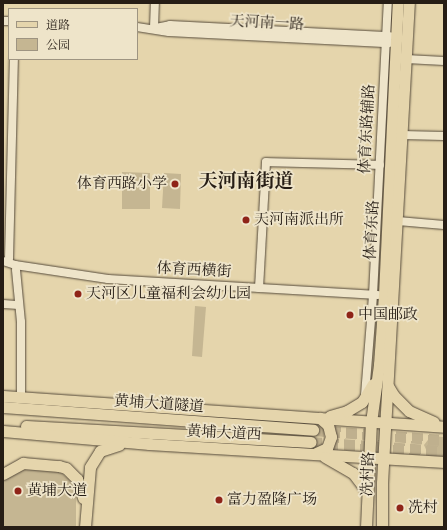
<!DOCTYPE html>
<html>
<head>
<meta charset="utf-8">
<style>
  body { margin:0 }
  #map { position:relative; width:447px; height:530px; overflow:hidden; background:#e5d5ac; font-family:"IM FELL DW Pica","Noto Serif SC",serif }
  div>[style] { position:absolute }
  .green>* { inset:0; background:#c5b692 }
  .major-tunnel>* { height:11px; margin-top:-5.5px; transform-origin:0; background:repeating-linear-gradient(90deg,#bfb08e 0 11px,transparent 0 16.5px) }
  .roads { filter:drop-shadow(0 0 1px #564b3b) drop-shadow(0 0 1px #564b3b) }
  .minor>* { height:8px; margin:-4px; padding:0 4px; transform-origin:4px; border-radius:4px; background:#eee4c9 }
  .major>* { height:11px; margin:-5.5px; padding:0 5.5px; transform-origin:5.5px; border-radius:5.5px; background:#e5d5ac }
  .dots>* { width:11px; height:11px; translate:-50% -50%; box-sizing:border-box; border:2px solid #eee4c9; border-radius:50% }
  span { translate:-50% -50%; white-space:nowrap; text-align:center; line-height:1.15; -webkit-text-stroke:3.5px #eee4c9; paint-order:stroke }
  .street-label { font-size:15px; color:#261d15 }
  .poi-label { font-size:15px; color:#261d15 }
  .right { translate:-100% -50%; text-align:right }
  .left { translate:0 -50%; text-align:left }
  .district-label { font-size:19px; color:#261d15; font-weight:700 }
  .frame { position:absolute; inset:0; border:4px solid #261d15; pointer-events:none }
  .legend { position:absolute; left:8px; top:8px; width:130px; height:52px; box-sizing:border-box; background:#eee4c9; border:1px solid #9e9481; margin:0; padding:5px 7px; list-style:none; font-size:12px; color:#261d15 }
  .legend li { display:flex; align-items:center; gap:8px; height:20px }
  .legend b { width:20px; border:1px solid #9e9481 }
</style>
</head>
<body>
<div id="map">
  <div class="green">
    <i style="clip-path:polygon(122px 172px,150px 173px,150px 209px,122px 209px)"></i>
    <i style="clip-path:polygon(164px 173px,181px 174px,180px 209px,162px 208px)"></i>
    <i style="clip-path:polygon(195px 306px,206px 307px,202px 357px,192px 356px)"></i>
    <i style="clip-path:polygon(431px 436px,444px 437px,444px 457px,429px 456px,424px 445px)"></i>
    <i style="clip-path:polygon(23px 469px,57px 470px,69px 479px,76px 495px,76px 527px,3px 527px,3px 482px,9px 475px)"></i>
  </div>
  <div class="major-tunnel">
    <i style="left:313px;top:430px;width:131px;rotate:4.4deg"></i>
    <i style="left:311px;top:442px;width:133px;rotate:3.9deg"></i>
  </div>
  <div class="roads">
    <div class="minor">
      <i style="left:3px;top:21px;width:6px"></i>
      <i style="left:137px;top:27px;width:32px;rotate:9deg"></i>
      <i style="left:169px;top:32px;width:220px;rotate:2.9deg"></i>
      <i style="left:154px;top:28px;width:25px;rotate:-88deg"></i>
      <i style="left:156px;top:28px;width:14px;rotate:-12deg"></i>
      <i style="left:170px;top:25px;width:220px;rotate:2.9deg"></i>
      <i style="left:406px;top:59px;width:38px;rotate:3deg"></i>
      <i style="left:402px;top:135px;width:42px;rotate:1.4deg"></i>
      <i style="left:398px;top:221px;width:46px;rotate:5deg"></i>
      <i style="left:9px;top:259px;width:200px;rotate:-88.6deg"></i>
      <i style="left:3px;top:261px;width:13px;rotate:18deg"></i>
      <i style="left:15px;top:265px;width:94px;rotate:8.6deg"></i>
      <i style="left:108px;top:279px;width:270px;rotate:3.4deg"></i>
      <i style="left:16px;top:270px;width:52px;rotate:84.5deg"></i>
      <i style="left:21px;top:322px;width:75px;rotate:90deg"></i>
      <i style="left:259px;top:288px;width:126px;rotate:-86.8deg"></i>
      <i style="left:266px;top:162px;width:114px;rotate:1.5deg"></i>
      <i style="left:3px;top:304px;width:16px;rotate:4deg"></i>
      <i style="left:365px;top:395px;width:100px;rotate:-85.4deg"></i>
      <i style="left:373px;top:295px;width:292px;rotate:-87.1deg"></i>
    </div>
    <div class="major">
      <i style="left:388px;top:386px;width:12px;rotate:59deg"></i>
      <i style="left:394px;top:396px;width:21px;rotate:45deg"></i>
      <i style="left:409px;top:411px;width:27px;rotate:24deg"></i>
      <i style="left:3px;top:396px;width:442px;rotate:4deg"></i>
      <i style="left:3px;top:407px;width:311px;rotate:4.2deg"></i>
      <i style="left:330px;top:416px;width:18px;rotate:-16deg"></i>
      <i style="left:347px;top:411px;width:17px;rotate:-31deg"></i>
      <i style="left:362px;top:402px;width:21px;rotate:-59deg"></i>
      <i style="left:26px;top:426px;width:285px;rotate:3.2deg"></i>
      <i style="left:3px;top:431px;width:147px;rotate:5.1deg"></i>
      <i style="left:149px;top:444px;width:296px;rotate:3.5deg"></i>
      <i style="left:316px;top:453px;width:12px;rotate:-24deg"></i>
      <i style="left:327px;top:448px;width:12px;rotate:-70deg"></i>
      <i style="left:331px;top:437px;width:12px;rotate:-104deg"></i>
      <i style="left:328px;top:425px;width:11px;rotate:-139deg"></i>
      <i style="left:325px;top:457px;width:32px;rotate:30deg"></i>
      <i style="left:353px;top:473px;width:21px;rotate:53deg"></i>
      <i style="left:3px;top:474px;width:23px;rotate:-29deg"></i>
      <i style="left:23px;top:463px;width:36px;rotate:5deg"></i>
      <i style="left:59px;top:466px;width:7px;rotate:16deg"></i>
      <i style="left:66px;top:468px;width:16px;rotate:45deg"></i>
      <i style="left:77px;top:479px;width:20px;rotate:72deg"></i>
      <i style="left:85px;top:527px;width:60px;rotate:-85.2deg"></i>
      <i style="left:90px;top:467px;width:19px;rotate:-58deg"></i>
      <i style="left:100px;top:451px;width:20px;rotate:-18deg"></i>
      <i style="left:366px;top:527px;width:105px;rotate:-87.3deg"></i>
      <i style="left:371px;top:422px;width:58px;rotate:-82deg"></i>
      <i style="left:379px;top:365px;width:70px;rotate:-85.9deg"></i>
      <i style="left:384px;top:295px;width:292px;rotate:-87.3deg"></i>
      <i style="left:382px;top:527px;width:44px;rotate:-90deg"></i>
      <i style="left:382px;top:483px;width:481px;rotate:-86.8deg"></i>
    </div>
  </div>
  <div class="dots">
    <i style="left:175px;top:184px;background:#8f2418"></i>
    <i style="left:246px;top:220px;background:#8f2418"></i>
    <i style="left:78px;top:294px;background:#8f2418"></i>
    <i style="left:350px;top:315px;background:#8f2418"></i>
    <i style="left:18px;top:491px;background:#8f2418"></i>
    <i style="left:219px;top:500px;background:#8f2418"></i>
    <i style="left:400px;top:508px;background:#8f2418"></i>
  </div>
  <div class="street-label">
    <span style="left:267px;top:23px;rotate:3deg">天河南一路</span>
    <span style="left:367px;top:129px;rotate:-87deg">体育东路辅路</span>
    <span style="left:372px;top:230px;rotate:-87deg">体育东路</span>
    <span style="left:194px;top:270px;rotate:3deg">体育西横街</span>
    <span style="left:159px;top:404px;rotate:4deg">黄埔大道隧道</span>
    <span style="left:224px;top:433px;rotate:3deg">黄埔大道西</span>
    <span style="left:368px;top:474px;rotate:-88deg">冼村路</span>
  </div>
  <div class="poi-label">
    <span class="right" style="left:167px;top:184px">体育西路小学</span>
    <span class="left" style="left:254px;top:220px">天河南派出所</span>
    <span class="left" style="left:86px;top:294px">天河区儿童福利会幼儿园</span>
    <span class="left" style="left:358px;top:315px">中国邮政</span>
    <span class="left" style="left:27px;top:491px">黄埔大道</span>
    <span class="left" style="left:227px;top:500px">富力盈隆广场</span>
    <span class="left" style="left:408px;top:508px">冼村</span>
  </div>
  <div class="district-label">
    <span style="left:246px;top:182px">天河南街道</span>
  </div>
  <div class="frame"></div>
  <ul class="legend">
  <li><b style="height:5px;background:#e5d5ac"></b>道路</li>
  <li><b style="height:11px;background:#c5b692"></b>公园</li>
  </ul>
</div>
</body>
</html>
